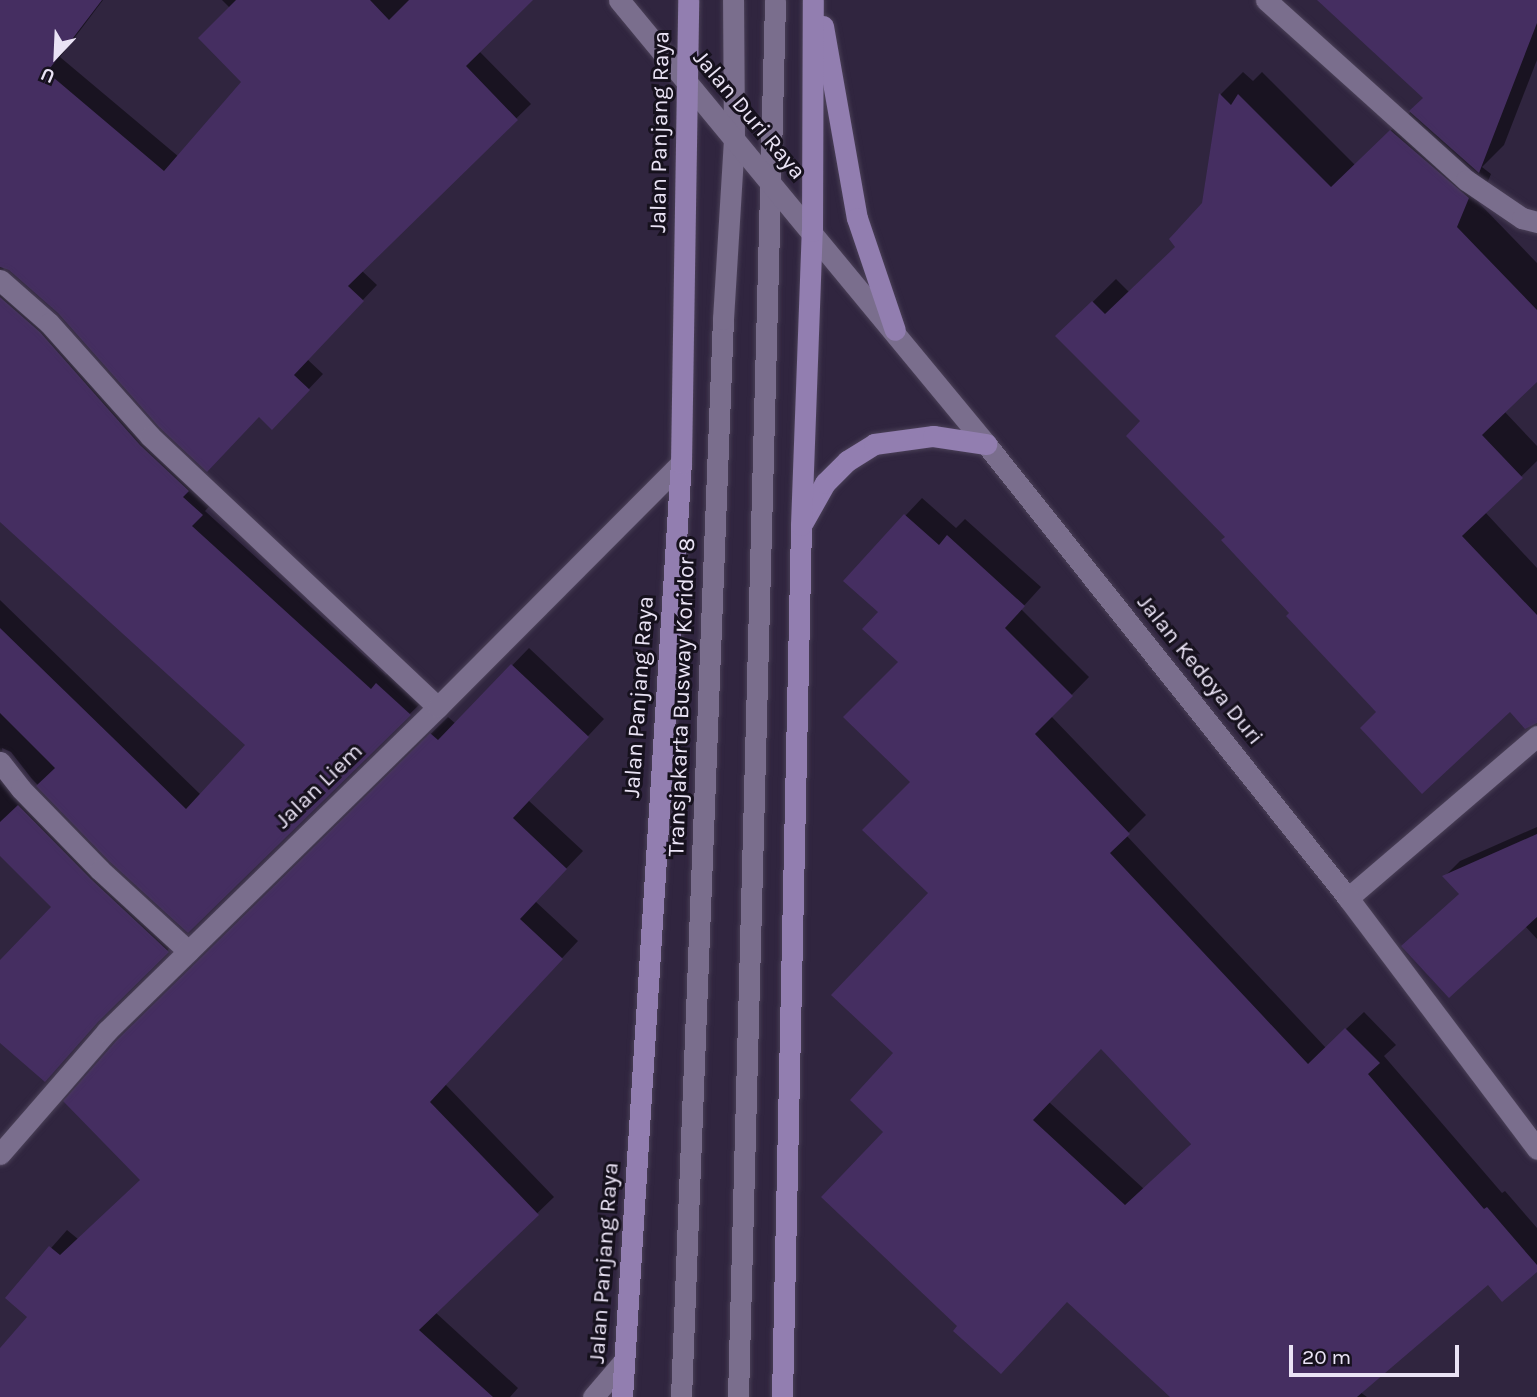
<!DOCTYPE html>
<html>
<head>
<meta charset="utf-8">
<style>
  body { margin:0 }
  #map { position:relative; width:1537px; height:1397px; overflow:hidden; background:#30253f; font-family:Karla,sans-serif }
  div>[style] { position:absolute }
  .shadow>* { inset:0; background:#0007 }
  .building>* { inset:0; background:#452e61 }
  .roads { filter:drop-shadow(0 0 2px #4a4057) drop-shadow(0 0 2px #4a4057) }
  .lane>* { height:21px; margin:-10.5px; padding:0 10.5px; transform-origin:10.5px; border-radius:10.5px; background:#7a6e8d }
  .street>* { height:21px; margin:-10.5px; padding:0 10.5px; transform-origin:10.5px; border-radius:10.5px; background:#7a6e8d }
  .secondary>* { height:21px; margin:-10.5px; padding:0 10.5px; transform-origin:10.5px; border-radius:10.5px; background:#7a6e8d }
  .primary>* { height:21px; margin:-10.5px; padding:0 10.5px; transform-origin:10.5px; border-radius:10.5px; background:#927eb0 }
  span { translate:-50% -50%; white-space:nowrap; text-align:center; line-height:1.15; -webkit-text-stroke:6px #16111d; paint-order:stroke }
  .street-label { font-size:23px; color:#eae3f5 }
  .north { position:absolute; left:21px; top:21px; width:70px; height:70px; -webkit-text-stroke:5px #16111d; paint-order:stroke; rotate:203deg; font-size:19px; font-weight:700; line-height:28px; text-align:center; color:#eae3f5 }
  .north::after { content:''; display:block; margin:auto; width:24px; height:32px; background:#eae3f5; clip-path:polygon(50% 0,100% 100%,50% 72%,0 100%) }
  .scale { position:absolute; left:1289px; top:1345px; width:170px; height:32px; box-sizing:border-box; border:4px solid #eae3f5; border-top:0; padding-left:9px; font-size:21px; line-height:24px; white-space:nowrap; color:#eae3f5; -webkit-text-stroke:5px #16111d; paint-order:stroke }
</style>
</head>
<body>
<div id="map">
  <div class="shadow">
    <i style="clip-path:polygon(0 0,103px 0,60px 57px,179px 157px,243px 82px,230px 8px,222px 0,531px 0,479px 51px,531px 104px,361px 270px,377px 285px,307px 359px,323px 374px,286px 413px,259px 415px,59px 312px,9px 268px,3px 267px,5px 275px,216px 499px,205px 511px,386px 675px,391px 670px,424px 700px,188px 931px,110px 859px,32px 779px,11px 752px,2px 748px,3px 755px,26px 784px,182px 936px,110px 1007px,0 1039px,0 962px,53px 907px,0 854px,0 600px,201px 795px,248px 745px,0 519px)"></i>
    <i style="clip-path:polygon(1320px 0,1537px 0,1537px 60px,1504px 145px,1482px 167px,1491px 174px,1479px 203px,1537px 263px,1537px 379px,1504px 411px,1537px 446px,1537px 461px,1485px 512px,1537px 568px,1537px 684px,1378px 712px,1227px 537px,1143px 421px,1058px 336px,1116px 279px,1129px 292px,1177px 246px,1204px 204px,1221px 94px,1243px 72px,1253px 81px,1262px 72px,1355px 165px,1425px 98px)"></i>
    <i style="clip-path:polygon(evenodd,922px 498px,956px 528px,965px 519px,1041px 587px,1021px 609px,1089px 677px,1051px 716px,1146px 815px,1126px 835px,1326px 1048px,1364px 1012px,1396px 1045px,1384px 1056px,1502px 1193px,1505px 1191px,1537px 1228px,1537px 1269px,1488px 1283px,1360px 1392px,1367px 1397px,1172px 1397px,1068px 1301px,959px 1326px,886px 1132px,895px 1053px,930px 893px,913px 782px,900px 662px,880px 611px,845px 580px,922px 498px,1101px 1047px,1192px 1143px,1144px 1189px,1049px 1102px,1101px 1047px)"></i>
    <i style="clip-path:polygon(529px 648px,604px 719px,528px 800px,583px 851px,535px 901px,578px 941px,445px 1084px,554px 1197px,435px 1312px,518px 1388px,510px 1397px,0 1397px,0 1351px,29px 1317px,7px 1298px,67px 1230px,78px 1239px,142px 1180px,118px 1041px,448px 717px,456px 724px)"></i>
    <i style="clip-path:polygon(1537px 827px,1537px 939px,1525px 926px,1461px 893px,1445px 876px,1460px 861px)"></i>
  </div>
  <div class="building">
    <i style="clip-path:polygon(0 0,102px 0,47px 72px,164px 171px,241px 82px,198px 38px,236px 0,370px 0,389px 20px,409px 0,533px 0,466px 66px,518px 120px,348px 286px,364px 301px,294px 375px,310px 390px,272px 430px,259px 417px,207px 472px,159px 427px,58px 313px,9px 270px,0 267px)"></i>
    <i style="clip-path:polygon(1317px 0,1537px 0,1537px 23px,1479px 173px,1409px 111px,1423px 98px)"></i>
    <i style="clip-path:polygon(1219px 93px,1231px 105px,1238px 94px,1331px 187px,1390px 130px,1469px 198px,1457px 227px,1537px 310px,1537px 382px,1482px 435px,1523px 478px,1462px 536px,1537px 615px,1537px 723px,1525px 729px,1510px 712px,1422px 794px,1360px 728px,1376px 712px,1286px 616px,1289px 613px,1221px 540px,1225px 537px,1126px 436px,1140px 421px,1055px 336px,1092px 301px,1105px 314px,1175px 247px,1169px 239px,1202px 203px)"></i>
    <i style="clip-path:polygon(0 297px,40px 332px,140px 445px,189px 491px,183px 497px,203px 515px,192px 526px,371px 689px,376px 683px,411px 715px,188px 933px,109px 861px,36px 786px,55px 768px,0 713px,0 628px,186px 809px,245px 745px,0 522px)"></i>
    <i style="clip-path:polygon(evenodd,904px 514px,939px 545px,947px 535px,1025px 606px,1005px 628px,1073px 696px,1035px 734px,1130px 834px,1110px 853px,1308px 1064px,1345px 1028px,1380px 1063px,1368px 1074px,1484px 1209px,1487px 1207px,1537px 1265px,1537px 1272px,1502px 1302px,1488px 1285px,1357px 1397px,1170px 1397px,1067px 1302px,1001px 1374px,953px 1331px,957px 1326px,821px 1197px,883px 1132px,850px 1100px,893px 1053px,831px 995px,928px 893px,862px 830px,910px 782px,843px 717px,898px 662px,862px 629px,878px 612px,843px 581px,904px 514px,1101px 1049px,1191px 1144px,1125px 1205px,1033px 1120px,1101px 1049px)"></i>
    <i style="clip-path:polygon(511px 664px,589px 737px,513px 818px,567px 869px,520px 919px,563px 959px,430px 1102px,539px 1215px,419px 1330px,493px 1397px,0 1397px,0 1348px,27px 1317px,5px 1298px,49px 1246px,60px 1255px,140px 1180px,63px 1101px,117px 1040px,430px 733px,438px 740px)"></i>
    <i style="clip-path:polygon(18px 805px,91px 879px,169px 952px,98px 1022px,45px 1082px,0 1043px,0 960px,51px 907px,0 856px,0 822px)"></i>
    <i style="clip-path:polygon(1537px 834px,1537px 917px,1449px 998px,1401px 946px,1459px 894px,1442px 876px)"></i>
  </div>
  <div class="roads">
    <div class="lane">
      <i style="left:681px;top:1397px;width:1079px;rotate:-87.77deg"></i>
      <i style="left:723px;top:319px;width:182px;rotate:-86.5deg"></i>
      <i style="left:734px;top:137px;width:137px;rotate:-90.4deg"></i>
      <i style="left:738px;top:1397px;width:1397px;rotate:-88.48deg"></i>
    </div>
    <div class="street">
      <i style="left:1266px;top:0;width:269px;rotate:42deg"></i>
      <i style="left:1466px;top:180px;width:68px;rotate:34.2deg"></i>
      <i style="left:1522px;top:218px;width:16px;rotate:15deg"></i>
      <i style="left:0;top:280px;width:65px;rotate:41.3deg"></i>
      <i style="left:49px;top:323px;width:152px;rotate:48.2deg"></i>
      <i style="left:150px;top:436px;width:395px;rotate:43.3deg"></i>
      <i style="left:0;top:762px;width:34px;rotate:52deg"></i>
      <i style="left:21px;top:789px;width:113px;rotate:45.7deg"></i>
      <i style="left:100px;top:870px;width:120px;rotate:42.6deg"></i>
      <i style="left:1348px;top:898px;width:249px;rotate:-40.6deg"></i>
      <i style="left:0;top:1154px;width:163px;rotate:-49deg"></i>
      <i style="left:107px;top:1031px;width:463px;rotate:-44.4deg"></i>
      <i style="left:438px;top:707px;width:344px;rotate:-45.1deg"></i>
      <i style="left:593px;top:1397px;width:46px;rotate:-49.4deg"></i>
    </div>
    <div class="secondary">
      <i style="left:619px;top:0;width:576px;rotate:50.42deg"></i>
      <i style="left:986px;top:444px;width:581px;rotate:51.43deg"></i>
      <i style="left:1348px;top:898px;width:314px;rotate:53deg"></i>
    </div>
    <div class="primary">
      <i style="left:823px;top:26px;width:195px;rotate:80deg"></i>
      <i style="left:857px;top:218px;width:118px;rotate:71.3deg"></i>
      <i style="left:803px;top:522px;width:45px;rotate:-60.6deg"></i>
      <i style="left:825px;top:483px;width:31px;rotate:-45deg"></i>
      <i style="left:847px;top:461px;width:32px;rotate:-32deg"></i>
      <i style="left:874px;top:444px;width:60px;rotate:-7.7deg"></i>
      <i style="left:933px;top:436px;width:54px;rotate:8.6deg"></i>
      <i style="left:622px;top:1397px;width:936px;rotate:-86.39deg"></i>
      <i style="left:681px;top:463px;width:463px;rotate:-89.1deg"></i>
      <i style="left:782px;top:1397px;width:872px;rotate:-88.75deg"></i>
      <i style="left:801px;top:525px;width:294px;rotate:-87.9deg"></i>
      <i style="left:812px;top:231px;width:231px;rotate:-89.8deg"></i>
    </div>
  </div>
  <div class="street-label">
    <span style="left:749px;top:115px;rotate:50deg">Jalan Duri Raya</span>
    <span style="left:660px;top:132px;rotate:-89deg">Jalan Panjang Raya</span>
    <span style="left:1200px;top:670px;rotate:51deg">Jalan Kedoya Duri</span>
    <span style="left:639px;top:697px;rotate:-86deg">Jalan Panjang Raya</span>
    <span style="left:682px;top:697px;rotate:-88deg">Transjakarta Busway Koridor 8</span>
    <span style="left:319px;top:786px;rotate:-44deg">Jalan Liem</span>
    <span style="left:604px;top:1263px;rotate:-86deg">Jalan Panjang Raya</span>
  </div>
  <div class="north">U</div>
  <div class="scale">20 m</div>
</div>
</body>
</html>
